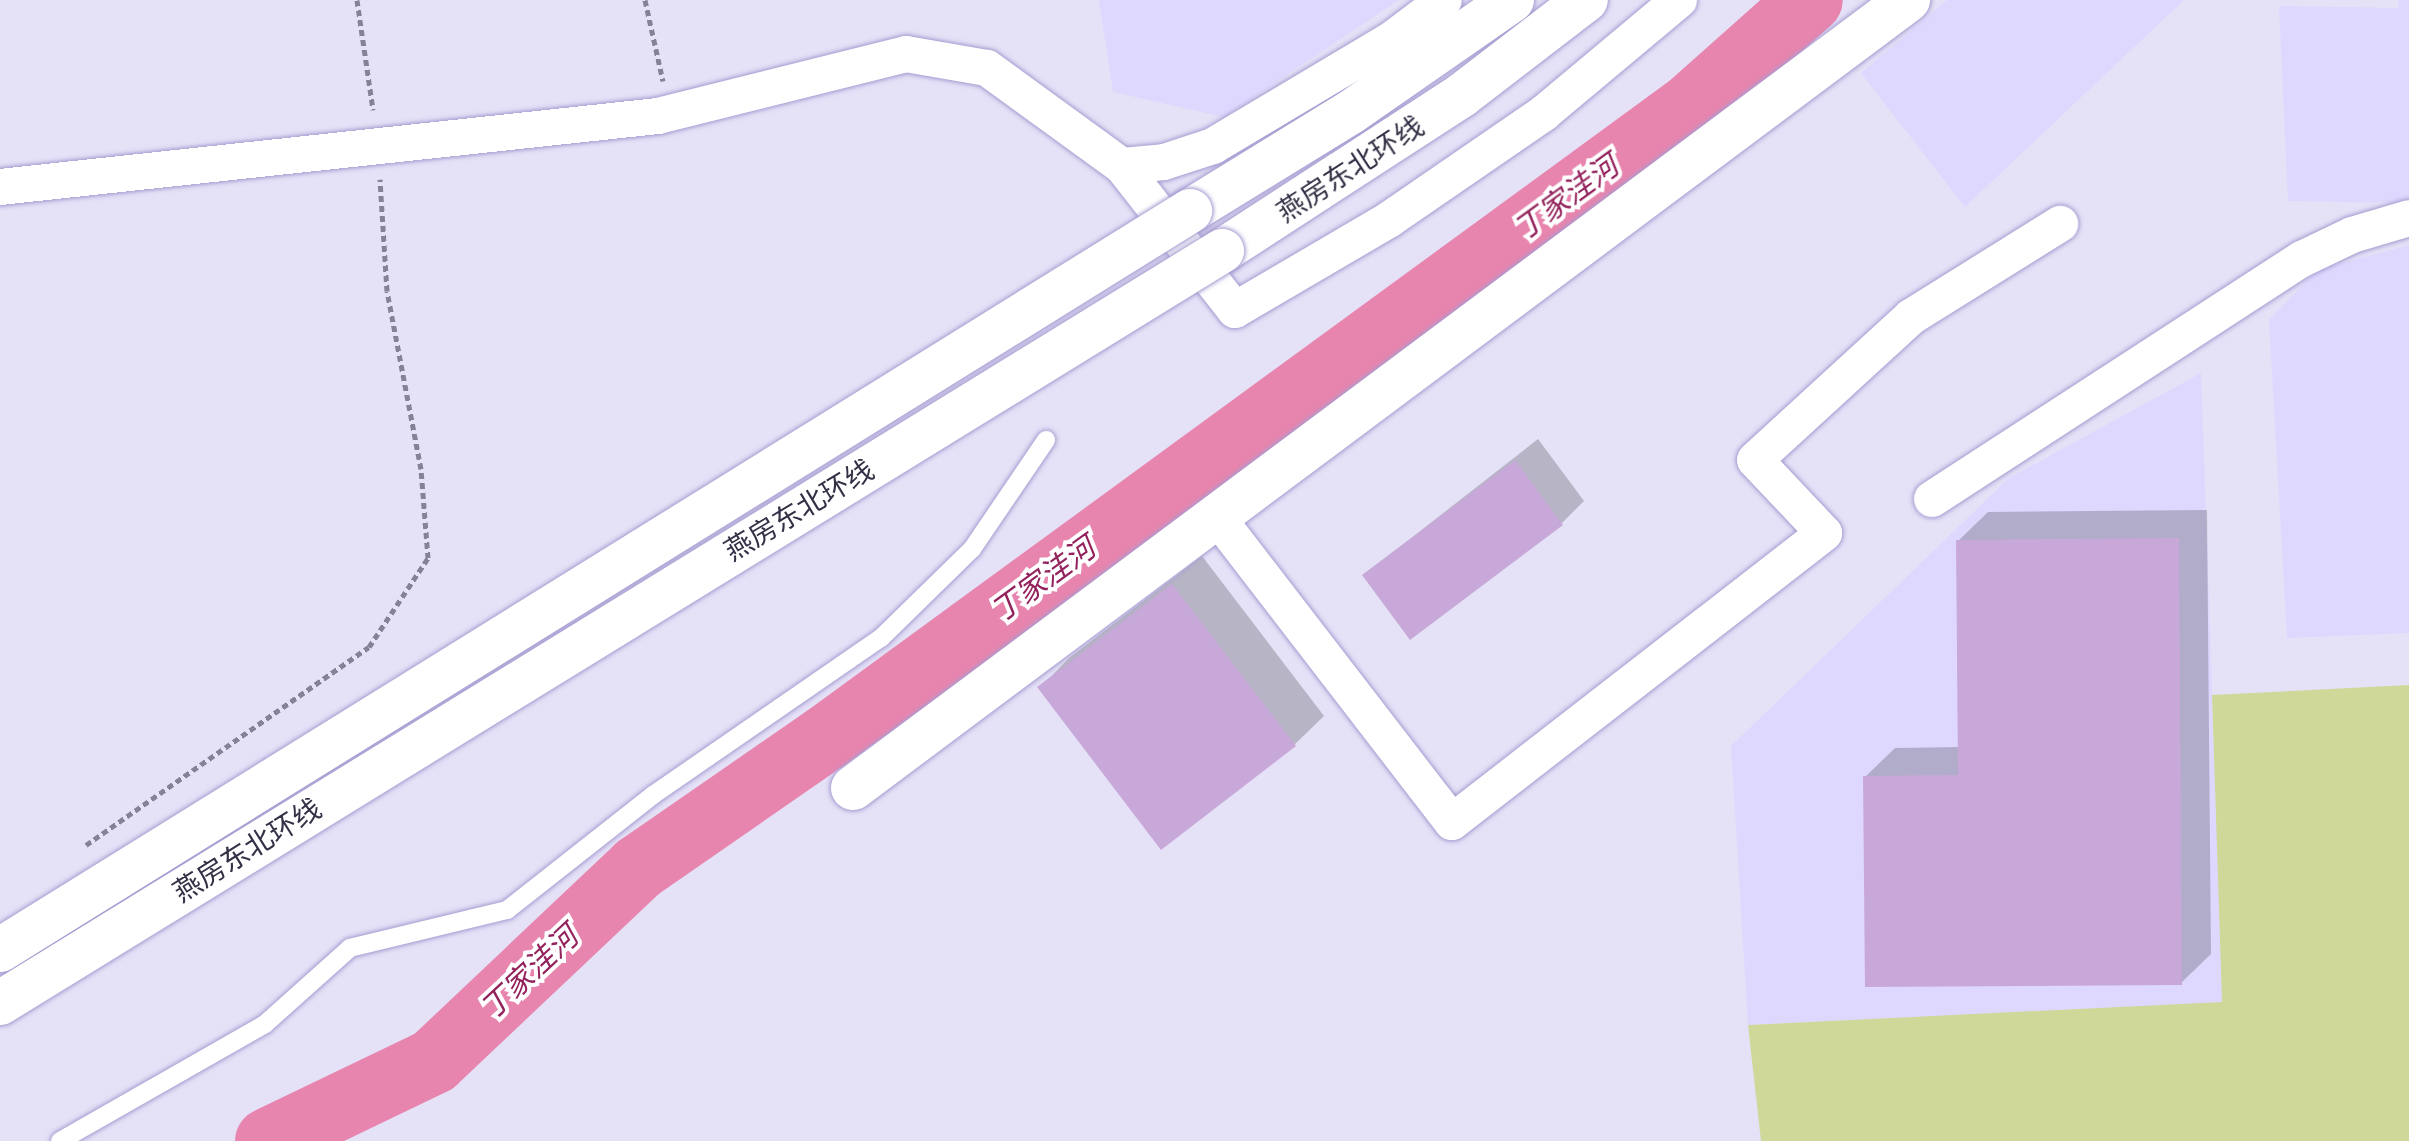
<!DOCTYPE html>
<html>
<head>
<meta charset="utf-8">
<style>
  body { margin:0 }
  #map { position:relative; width:2409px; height:1141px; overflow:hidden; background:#e5e1f7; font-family:"IBM Plex Serif","Noto Sans SC",serif }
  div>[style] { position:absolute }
  .built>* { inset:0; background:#dfd8fe }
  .green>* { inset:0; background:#d0d899 }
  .shadow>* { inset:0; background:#0003 }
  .river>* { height:66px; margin:-33px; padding:0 33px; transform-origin:33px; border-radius:33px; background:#e785ae }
  .building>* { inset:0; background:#c8a8d9 }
  .path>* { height:5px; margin-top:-2.5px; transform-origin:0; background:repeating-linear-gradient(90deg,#858196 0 6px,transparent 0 10px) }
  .roads { filter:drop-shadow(0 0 2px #a79cd1) drop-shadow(0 0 2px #a79cd1) }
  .service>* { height:18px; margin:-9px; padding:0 9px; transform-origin:9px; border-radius:9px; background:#fff }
  .minor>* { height:36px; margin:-18px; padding:0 18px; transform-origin:18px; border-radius:18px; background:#fff }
  .tertiary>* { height:44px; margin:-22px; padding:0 22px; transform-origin:22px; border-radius:22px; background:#fff }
  .secondary>* { height:44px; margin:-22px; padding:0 22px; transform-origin:22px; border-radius:22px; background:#fff }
  .bridges { filter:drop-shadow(0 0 2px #a79cd1) drop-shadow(0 0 2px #a79cd1) }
  .secondary-bridge>* { height:44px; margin:-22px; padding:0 22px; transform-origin:22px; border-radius:22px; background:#fff }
  span { translate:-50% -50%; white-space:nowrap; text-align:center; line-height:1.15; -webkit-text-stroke:8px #fff; paint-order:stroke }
  .street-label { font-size:28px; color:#343045 }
  .water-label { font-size:30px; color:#93215b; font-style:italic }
</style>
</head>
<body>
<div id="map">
  <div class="built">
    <i style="clip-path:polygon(1099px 0,1399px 0,1224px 117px,1113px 92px)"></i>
    <i style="clip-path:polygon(1947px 0,2184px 0,1965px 207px,1861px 73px)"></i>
    <i style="clip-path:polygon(2399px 0,2409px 0,2409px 203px,2288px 201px,2279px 6px,2398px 8px)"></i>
    <i style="clip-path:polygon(2409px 245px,2409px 633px,2287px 638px,2269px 320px,2317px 270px)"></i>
    <i style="clip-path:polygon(2201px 373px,2223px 1003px,1748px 1025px,1731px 746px,2009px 478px)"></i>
  </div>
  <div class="green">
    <i style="clip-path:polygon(2409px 685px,2409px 1141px,1761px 1141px,1748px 1025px,2222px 1002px,2212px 695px)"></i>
  </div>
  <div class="shadow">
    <i style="clip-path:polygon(1538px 439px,1584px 501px,1562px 523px,1364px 575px)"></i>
    <i style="clip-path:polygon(2207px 510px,2211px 954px,2181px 983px,1865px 777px,1895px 748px,1960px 747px,1958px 541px,1988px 512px)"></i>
    <i style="clip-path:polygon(1202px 556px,1324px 716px,1294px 745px,1040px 688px,1069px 658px)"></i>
  </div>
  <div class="river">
    <i style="left:268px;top:1141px;width:184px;rotate:-25.7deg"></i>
    <i style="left:434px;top:1061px;width:281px;rotate:-43.4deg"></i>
    <i style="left:638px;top:868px;width:229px;rotate:-34.7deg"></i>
    <i style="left:826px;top:738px;width:1071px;rotate:-36.15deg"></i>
    <i style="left:1691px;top:106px;width:159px;rotate:-41.7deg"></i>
  </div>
  <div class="building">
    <i style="clip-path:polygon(1515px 460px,1563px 525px,1410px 640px,1362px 575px)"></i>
    <i style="clip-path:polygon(2179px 538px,2182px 985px,1865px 987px,1863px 776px,1958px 775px,1956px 540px)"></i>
    <i style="clip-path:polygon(1172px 584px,1296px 746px,1161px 850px,1037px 687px)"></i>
  </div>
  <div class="path">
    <i style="left:357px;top:0;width:111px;rotate:81.7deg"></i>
    <i style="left:645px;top:0;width:83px;rotate:77.5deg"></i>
    <i style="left:86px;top:845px;width:345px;rotate:-35deg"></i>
    <i style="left:369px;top:647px;width:107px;rotate:-56.5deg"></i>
    <i style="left:428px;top:558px;width:89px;rotate:-94.5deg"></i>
    <i style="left:421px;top:469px;width:181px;rotate:-100.8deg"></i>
    <i style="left:387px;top:291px;width:112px;rotate:-93.6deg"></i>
  </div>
  <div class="roads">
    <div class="service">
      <i style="left:60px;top:1141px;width:236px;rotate:-29.7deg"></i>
      <i style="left:265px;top:1024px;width:114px;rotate:-41.8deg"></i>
      <i style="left:350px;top:948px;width:162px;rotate:-13.6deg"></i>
      <i style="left:507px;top:910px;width:186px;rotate:-38.2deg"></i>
      <i style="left:653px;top:795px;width:277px;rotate:-34.6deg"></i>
      <i style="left:881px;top:638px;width:127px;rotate:-44.4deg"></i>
      <i style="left:972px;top:549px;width:132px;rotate:-55.8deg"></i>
    </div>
    <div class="minor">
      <i style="left:1122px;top:166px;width:42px;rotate:-5.4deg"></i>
      <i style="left:1164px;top:162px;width:52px;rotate:-18.1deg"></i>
      <i style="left:1213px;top:146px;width:207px;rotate:-30.8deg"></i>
      <i style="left:1391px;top:40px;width:66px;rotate:-37deg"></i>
      <i style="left:0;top:187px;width:662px;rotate:-6.16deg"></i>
      <i style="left:658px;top:116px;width:256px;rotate:-14deg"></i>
      <i style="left:906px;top:54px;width:82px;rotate:9.8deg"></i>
      <i style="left:987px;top:68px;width:167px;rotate:36deg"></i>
      <i style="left:1122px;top:166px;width:183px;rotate:51.9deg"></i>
      <i style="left:1235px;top:310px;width:180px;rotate:-30.4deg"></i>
      <i style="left:1390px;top:219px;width:187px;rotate:-34.5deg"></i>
      <i style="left:1544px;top:113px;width:176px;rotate:-39.9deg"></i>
      <i style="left:1932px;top:499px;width:441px;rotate:-33deg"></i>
      <i style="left:2302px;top:259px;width:55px;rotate:-25.6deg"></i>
      <i style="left:2352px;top:235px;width:59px;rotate:-16.6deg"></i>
      <i style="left:1217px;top:517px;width:385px;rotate:52.4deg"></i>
      <i style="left:1452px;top:822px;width:471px;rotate:-37.8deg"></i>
      <i style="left:1824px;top:533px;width:100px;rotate:-133.4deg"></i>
      <i style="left:1755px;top:460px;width:212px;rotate:-42.5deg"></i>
      <i style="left:1911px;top:317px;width:176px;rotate:-32deg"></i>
    </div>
    <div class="tertiary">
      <i style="left:853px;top:788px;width:1317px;rotate:-36.76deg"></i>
    </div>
    <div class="secondary">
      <i style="left:1190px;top:211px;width:189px;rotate:-31.6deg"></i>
      <i style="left:1351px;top:112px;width:196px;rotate:-34.8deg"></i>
      <i style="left:1222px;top:251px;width:286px;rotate:-33deg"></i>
      <i style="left:1462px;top:95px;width:156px;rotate:-37.5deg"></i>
    </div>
  </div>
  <div class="bridges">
    <div class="secondary-bridge">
      <i style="left:0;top:950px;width:1401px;rotate:-31.84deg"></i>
      <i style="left:0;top:1003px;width:1435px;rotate:-31.61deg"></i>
    </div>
  </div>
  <div class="street-label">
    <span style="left:1350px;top:169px;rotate:-33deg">燕房东北环线</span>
    <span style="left:799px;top:510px;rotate:-31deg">燕房东北环线</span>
    <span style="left:247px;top:850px;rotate:-32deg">燕房东北环线</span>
  </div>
  <div class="water-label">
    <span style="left:1566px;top:197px;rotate:-36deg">丁家洼河</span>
    <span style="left:1043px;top:579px;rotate:-36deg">丁家洼河</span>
    <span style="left:529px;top:972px;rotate:-43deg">丁家洼河</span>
  </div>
</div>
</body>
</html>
